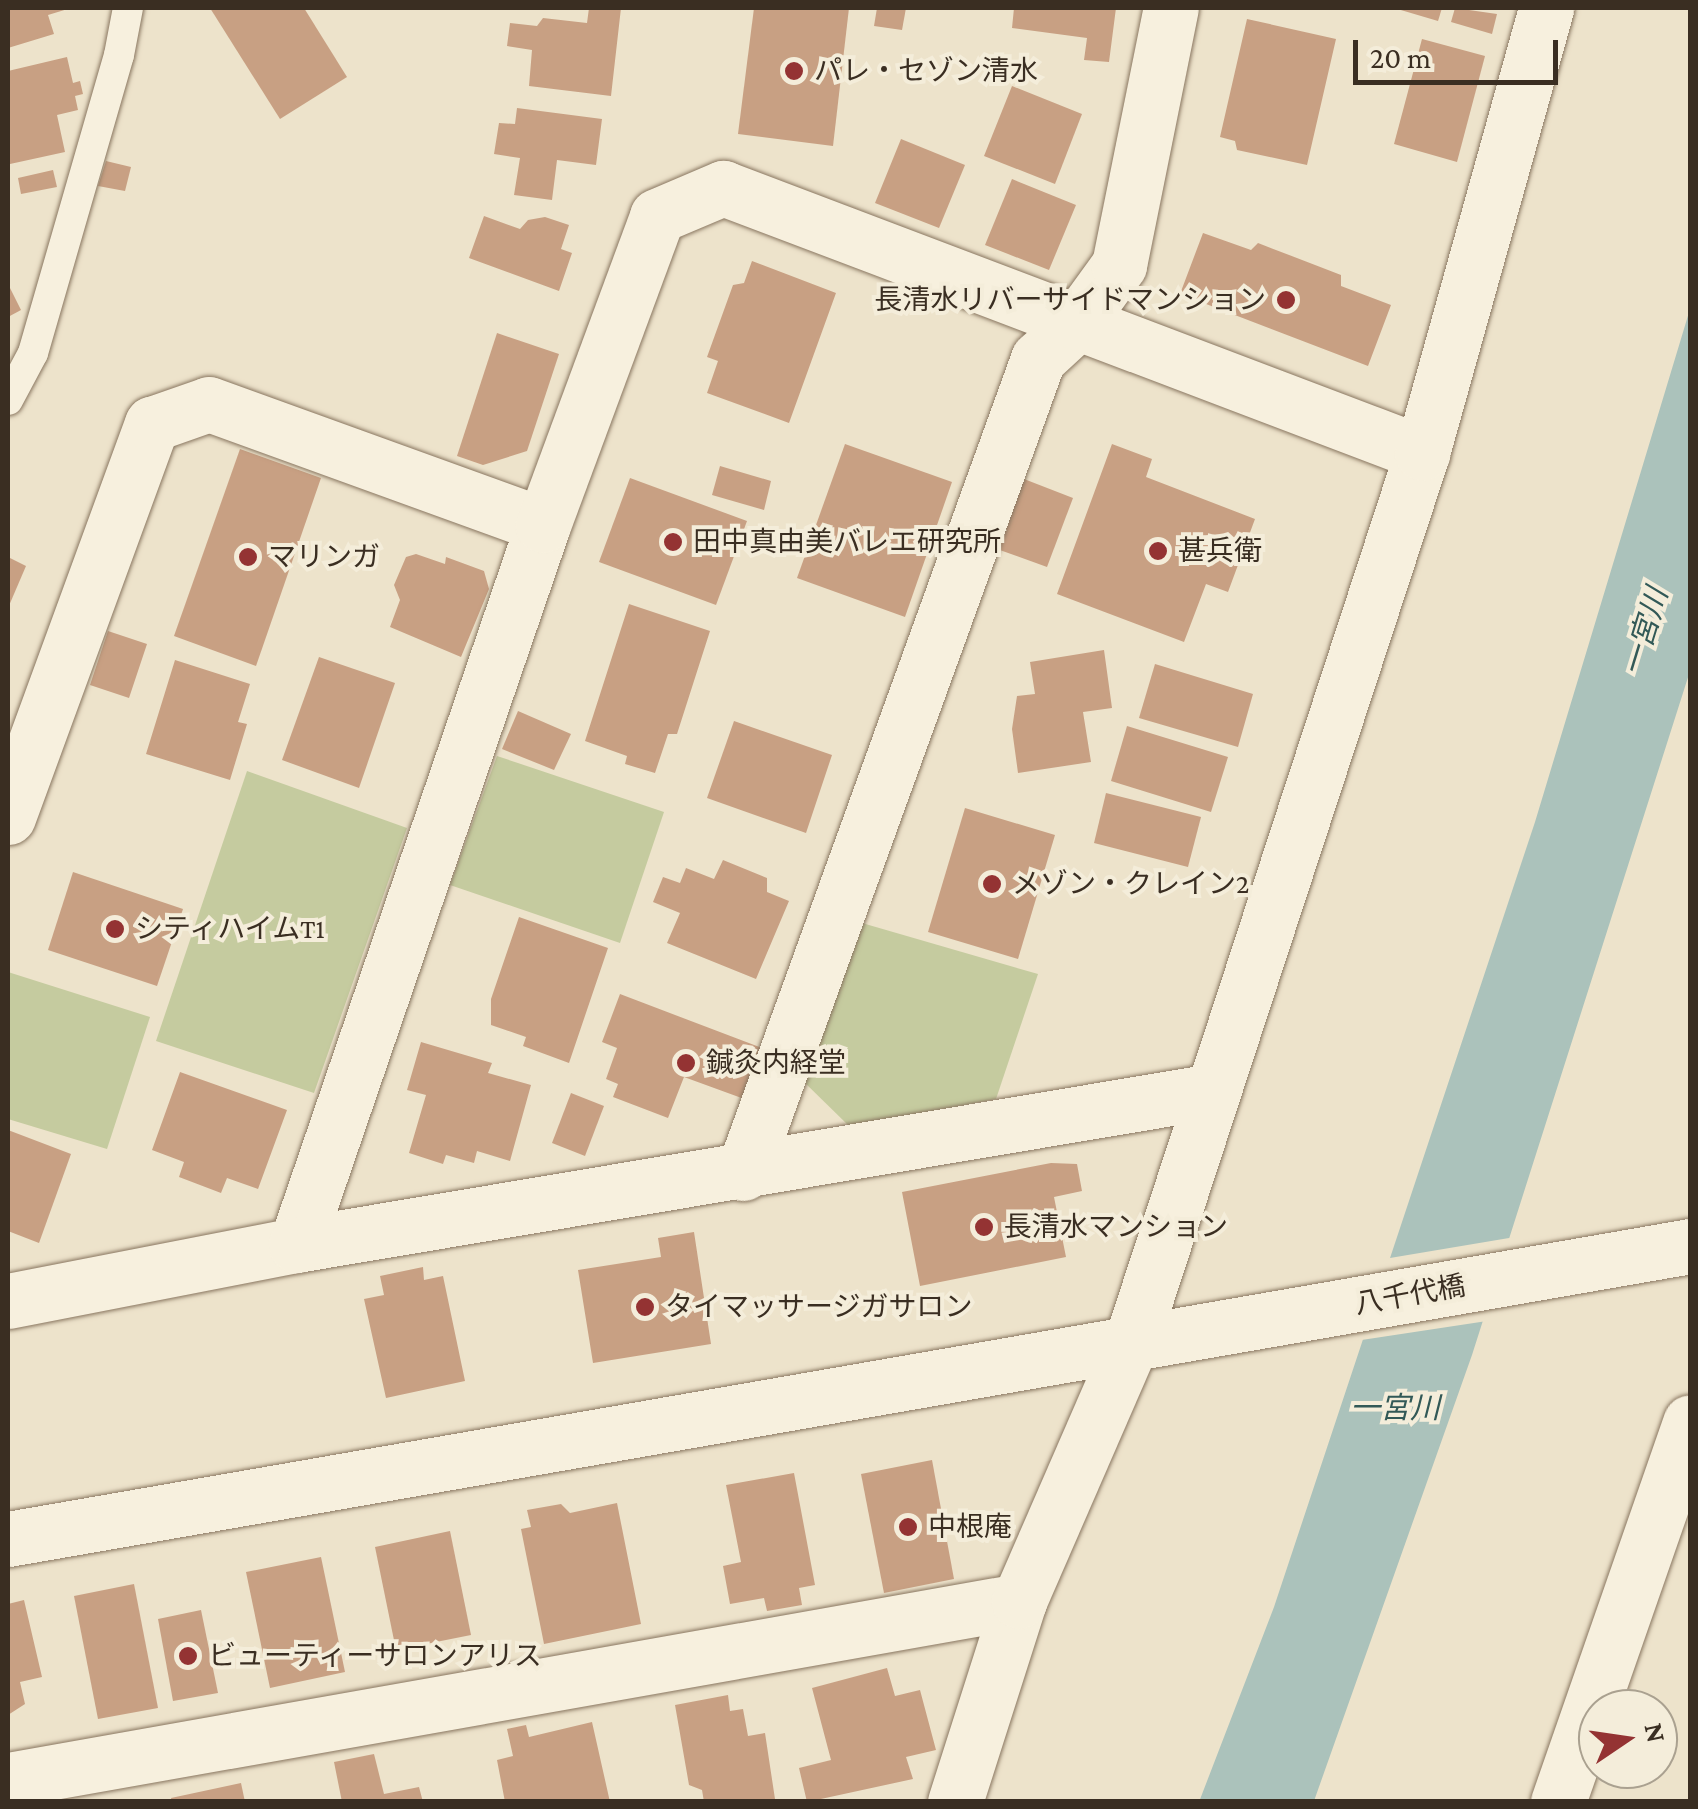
<!DOCTYPE html>
<html>
<head>
<meta charset="utf-8">
<style>
  body { margin:0 }
  #map { position:relative; width:1698px; height:1809px; overflow:hidden; background:#ede3cb; font-family:"Crimson Pro","Noto Sans JP",serif }
  div>[style] { position:absolute }
  .green>* { inset:0; background:#c5cb9f }
  .water>* { inset:0; background:#abc2bb }
  .pier>* { inset:0; background:#ede3cb }
  .building>* { inset:0; background:#c8a083 }
  .roads { filter:drop-shadow(0 0 2px #897660) drop-shadow(0 0 2px #897660) }
  .lane>* { height:30px; margin:-15px; padding:0 15px; transform-origin:15px; border-radius:15px; background:#f7f0de }
  .street>* { height:55px; margin:-27.5px; padding:0 27.5px; transform-origin:27.5px; border-radius:27.5px; background:#f7f0de }
  .secondary>* { height:55px; margin:-27.5px; padding:0 27.5px; transform-origin:27.5px; border-radius:27.5px; background:#f7f0de }
  .dots>* { width:28px; height:28px; translate:-50% -50%; box-sizing:border-box; border:5px solid #f4edda; border-radius:50% }
  span { translate:-50% -50%; white-space:nowrap; text-align:center; line-height:1.15; -webkit-text-stroke:8px #f4edda; paint-order:stroke }
  .poi-label { font-size:28px; color:#3a2e22 }
  .left { translate:0 -50%; text-align:left }
  .right { translate:-100% -50%; text-align:right }
  .street-label { font-size:28px; color:#3a2e22 }
  .water-label { font-size:30px; color:#325957; font-style:italic }
  .frame { position:absolute; inset:0; border:10px solid #3a2e22; pointer-events:none }
  .north { position:absolute; left:1578px; top:1689px; width:100px; height:100px; box-sizing:border-box; background:#f4edda; border:2px solid #aaa190; border-radius:50%; rotate:77deg; font-size:28px; font-weight:700; line-height:40px; text-align:center; color:#3a2e22 }
  .north::after { content:''; display:block; margin:auto; width:35px; height:45px; background:#943333; clip-path:polygon(50% 0,100% 100%,50% 72%,0 100%) }
  .scale { position:absolute; left:1353px; top:40px; width:205px; height:45px; box-sizing:border-box; border:5px solid #3a2e22; border-top:0; padding-left:12px; font-size:30px; line-height:35px; white-space:nowrap; color:#3a2e22; -webkit-text-stroke:8px #f4edda; paint-order:stroke }
</style>
</head>
<body>
<div id="map">
  <div class="green">
    <i style="clip-path:polygon(497px 756px,664px 812px,620px 943px,450px 885px)"></i>
    <i style="clip-path:polygon(247px 771px,407px 828px,314px 1093px,156px 1041px)"></i>
    <i style="clip-path:polygon(862px 923px,1038px 974px,996px 1099px,850px 1127px,802px 1080px)"></i>
    <i style="clip-path:polygon(8px 972px,150px 1017px,107px 1149px,8px 1119px)"></i>
  </div>
  <div class="water">
    <i style="clip-path:polygon(1690px 309px,1690px 671px,1472px 1355px,1314px 1801px,1199px 1802px,1274px 1607px,1535px 822px)"></i>
  </div>
  <div class="pier">
    <i style="clip-path:polygon(1515px 1237px,1487px 1321px,1355px 1341px,1384px 1259px)"></i>
  </div>
  <div class="building">
    <i style="clip-path:polygon(8px 8px,71px 8px,48px 15px,54px 34px,8px 48px)"></i>
    <i style="clip-path:polygon(210px 8px,304px 8px,347px 77px,280px 119px)"></i>
    <i style="clip-path:polygon(589px 8px,621px 8px,611px 96px,529px 86px,532px 50px,507px 46px,510px 23px,537px 26px,543px 18px,587px 23px)"></i>
    <i style="clip-path:polygon(754px 8px,849px 8px,833px 146px,738px 134px)"></i>
    <i style="clip-path:polygon(877px 8px,906px 8px,902px 30px,874px 26px)"></i>
    <i style="clip-path:polygon(1014px 8px,1116px 8px,1109px 62px,1084px 60px,1087px 38px,1012px 28px)"></i>
    <i style="clip-path:polygon(1394px 8px,1442px 8px,1438px 21px)"></i>
    <i style="clip-path:polygon(1455px 8px,1497px 14px,1492px 34px,1451px 22px)"></i>
    <i style="clip-path:polygon(1247px 19px,1336px 39px,1307px 165px,1237px 150px,1235px 141px,1220px 137px)"></i>
    <i style="clip-path:polygon(1422px 39px,1485px 56px,1457px 162px,1394px 144px)"></i>
    <i style="clip-path:polygon(67px 57px,73px 83px,80px 81px,83px 94px,75px 96px,78px 110px,57px 115px,65px 152px,10px 164px,8px 71px)"></i>
    <i style="clip-path:polygon(1012px 86px,1082px 114px,1055px 184px,984px 156px)"></i>
    <i style="clip-path:polygon(517px 108px,602px 119px,596px 165px,557px 160px,552px 200px,514px 195px,520px 158px,494px 154px,499px 123px,515px 124px)"></i>
    <i style="clip-path:polygon(901px 139px,965px 165px,939px 228px,875px 203px)"></i>
    <i style="clip-path:polygon(106px 161px,131px 167px,125px 191px,98px 186px)"></i>
    <i style="clip-path:polygon(53px 170px,57px 187px,21px 194px,18px 178px)"></i>
    <i style="clip-path:polygon(1012px 179px,1076px 205px,1049px 270px,985px 245px)"></i>
    <i style="clip-path:polygon(484px 216px,520px 229px,528px 220px,545px 217px,569px 225px,561px 249px,572px 253px,559px 291px,469px 258px)"></i>
    <i style="clip-path:polygon(1203px 233px,1251px 250px,1258px 243px,1341px 275px,1341px 286px,1391px 305px,1368px 366px,1180px 294px)"></i>
    <i style="clip-path:polygon(752px 261px,836px 293px,789px 423px,707px 393px,718px 361px,707px 357px,733px 285px,744px 283px)"></i>
    <i style="clip-path:polygon(8px 284px,21px 310px,8px 317px)"></i>
    <i style="clip-path:polygon(497px 333px,559px 354px,527px 451px,483px 465px,457px 456px)"></i>
    <i style="clip-path:polygon(845px 444px,952px 482px,905px 617px,797px 578px)"></i>
    <i style="clip-path:polygon(1112px 444px,1152px 459px,1146px 477px,1255px 519px,1228px 592px,1206px 584px,1184px 642px,1057px 594px)"></i>
    <i style="clip-path:polygon(240px 449px,321px 478px,256px 666px,174px 636px)"></i>
    <i style="clip-path:polygon(720px 466px,771px 481px,764px 510px,712px 495px)"></i>
    <i style="clip-path:polygon(630px 478px,747px 521px,716px 605px,599px 562px)"></i>
    <i style="clip-path:polygon(1024px 479px,1073px 498px,1047px 567px,997px 549px)"></i>
    <i style="clip-path:polygon(416px 554px,445px 564px,446px 557px,484px 571px,489px 589px,461px 657px,390px 627px,400px 600px,394px 585px,406px 557px)"></i>
    <i style="clip-path:polygon(8px 557px,26px 566px,8px 608px)"></i>
    <i style="clip-path:polygon(629px 604px,710px 631px,677px 734px,668px 734px,655px 773px,625px 764px,627px 756px,585px 741px)"></i>
    <i style="clip-path:polygon(108px 631px,147px 644px,129px 698px,90px 685px)"></i>
    <i style="clip-path:polygon(1104px 650px,1112px 708px,1083px 712px,1091px 762px,1018px 773px,1012px 729px,1017px 696px,1035px 694px,1030px 662px)"></i>
    <i style="clip-path:polygon(319px 657px,395px 683px,359px 788px,282px 760px)"></i>
    <i style="clip-path:polygon(175px 660px,250px 684px,238px 722px,247px 724px,230px 780px,146px 754px)"></i>
    <i style="clip-path:polygon(1155px 664px,1253px 694px,1238px 747px,1139px 718px)"></i>
    <i style="clip-path:polygon(518px 711px,571px 734px,554px 770px,502px 749px)"></i>
    <i style="clip-path:polygon(734px 721px,832px 755px,806px 833px,707px 798px)"></i>
    <i style="clip-path:polygon(1127px 726px,1228px 757px,1211px 812px,1111px 781px)"></i>
    <i style="clip-path:polygon(1106px 793px,1201px 817px,1188px 867px,1094px 843px)"></i>
    <i style="clip-path:polygon(965px 808px,1055px 835px,1018px 959px,928px 932px)"></i>
    <i style="clip-path:polygon(723px 860px,767px 878px,767px 892px,789px 901px,756px 979px,667px 943px,680px 913px,653px 902px,663px 877px,680px 883px,686px 868px,714px 879px)"></i>
    <i style="clip-path:polygon(73px 872px,183px 909px,157px 986px,48px 950px)"></i>
    <i style="clip-path:polygon(519px 917px,608px 948px,569px 1063px,523px 1046px,526px 1037px,491px 1025px,491px 999px)"></i>
    <i style="clip-path:polygon(620px 994px,767px 1050px,747px 1100px,684px 1077px,668px 1118px,613px 1097px,618px 1084px,606px 1079px,617px 1048px,602px 1042px)"></i>
    <i style="clip-path:polygon(421px 1042px,492px 1063px,488px 1073px,531px 1085px,510px 1161px,477px 1151px,474px 1163px,446px 1155px,443px 1164px,409px 1153px,426px 1095px,407px 1090px)"></i>
    <i style="clip-path:polygon(180px 1072px,287px 1110px,258px 1189px,227px 1178px,221px 1193px,179px 1177px,184px 1162px,152px 1150px)"></i>
    <i style="clip-path:polygon(571px 1093px,604px 1106px,585px 1156px,552px 1143px)"></i>
    <i style="clip-path:polygon(8px 1130px,71px 1154px,39px 1243px,8px 1231px)"></i>
    <i style="clip-path:polygon(1051px 1163px,1077px 1164px,1082px 1191px,1054px 1197px,1066px 1257px,920px 1286px,902px 1192px)"></i>
    <i style="clip-path:polygon(694px 1232px,711px 1344px,593px 1363px,578px 1270px,661px 1257px,658px 1238px)"></i>
    <i style="clip-path:polygon(423px 1267px,424px 1280px,443px 1276px,465px 1381px,386px 1398px,364px 1299px,384px 1295px,380px 1276px)"></i>
    <i style="clip-path:polygon(932px 1460px,954px 1579px,884px 1593px,861px 1474px)"></i>
    <i style="clip-path:polygon(794px 1473px,815px 1585px,799px 1588px,802px 1605px,767px 1611px,764px 1598px,730px 1604px,723px 1566px,741px 1562px,726px 1485px)"></i>
    <i style="clip-path:polygon(617px 1503px,641px 1624px,544px 1644px,521px 1529px,531px 1527px,527px 1510px,561px 1504px,570px 1513px)"></i>
    <i style="clip-path:polygon(450px 1531px,471px 1635px,396px 1650px,375px 1547px)"></i>
    <i style="clip-path:polygon(321px 1557px,345px 1672px,270px 1688px,246px 1572px)"></i>
    <i style="clip-path:polygon(134px 1584px,158px 1708px,98px 1719px,74px 1596px)"></i>
    <i style="clip-path:polygon(24px 1600px,42px 1677px,20px 1682px,25px 1704px,8px 1715px,8px 1604px)"></i>
    <i style="clip-path:polygon(201px 1610px,218px 1693px,173px 1701px,158px 1619px)"></i>
    <i style="clip-path:polygon(887px 1668px,895px 1696px,920px 1690px,936px 1750px,906px 1757px,913px 1779px,807px 1802px,799px 1768px,831px 1760px,812px 1688px)"></i>
    <i style="clip-path:polygon(728px 1695px,730px 1711px,743px 1709px,748px 1736px,765px 1733px,775px 1799px,704px 1802px,702px 1790px,689px 1785px,675px 1705px)"></i>
    <i style="clip-path:polygon(592px 1722px,610px 1802px,505px 1802px,497px 1760px,513px 1756px,507px 1729px,526px 1725px,529px 1737px)"></i>
    <i style="clip-path:polygon(374px 1754px,384px 1794px,419px 1787px,423px 1802px,342px 1802px,334px 1762px)"></i>
    <i style="clip-path:polygon(241px 1783px,245px 1802px,172px 1802px,171px 1798px)"></i>
  </div>
  <div class="roads">
    <div class="lane">
      <i style="left:8px;top:400px;width:53px;rotate:-62deg"></i>
      <i style="left:33px;top:353px;width:310px;rotate:-73.9deg"></i>
      <i style="left:119px;top:55px;width:48px;rotate:-79.2deg"></i>
    </div>
    <div class="street">
      <i style="left:8px;top:817px;width:419px;rotate:-69.9deg"></i>
      <i style="left:152px;top:424px;width:60px;rotate:-19.3deg"></i>
      <i style="left:209px;top:404px;width:355px;rotate:19.9deg"></i>
      <i style="left:743px;top:1173px;width:866px;rotate:-70.08deg"></i>
      <i style="left:1038px;top:359px;width:53px;rotate:-42.7deg"></i>
      <i style="left:1077px;top:323px;width:72px;rotate:-54.1deg"></i>
      <i style="left:1119px;top:265px;width:262px;rotate:-78.6deg"></i>
      <i style="left:296px;top:1245px;width:761px;rotate:-71.07deg"></i>
      <i style="left:543px;top:525px;width:329px;rotate:-69.7deg"></i>
      <i style="left:657px;top:216px;width:72px;rotate:-23deg"></i>
      <i style="left:723px;top:188px;width:748px;rotate:20.76deg"></i>
      <i style="left:8px;top:1301px;width:293px;rotate:-11deg"></i>
      <i style="left:296px;top:1245px;width:929px;rotate:-9.54deg"></i>
      <i style="left:8px;top:1780px;width:1027px;rotate:-10.04deg"></i>
      <i style="left:955px;top:1802px;width:211px;rotate:-72.3deg"></i>
      <i style="left:1019px;top:1601px;width:281px;rotate:-66.5deg"></i>
      <i style="left:1131px;top:1343px;width:936px;rotate:-71.89deg"></i>
      <i style="left:1422px;top:453px;width:462px;rotate:-74.4deg"></i>
      <i style="left:1558px;top:1802px;width:402px;rotate:-70.8deg"></i>
    </div>
    <div class="secondary">
      <i style="left:8px;top:1539px;width:1707px;rotate:-9.88deg"></i>
    </div>
  </div>
  <div class="dots">
    <i style="left:794px;top:71px;background:#943333"></i>
    <i style="left:1286px;top:300px;background:#943333"></i>
    <i style="left:673px;top:542px;background:#943333"></i>
    <i style="left:1158px;top:551px;background:#943333"></i>
    <i style="left:248px;top:557px;background:#943333"></i>
    <i style="left:992px;top:884px;background:#943333"></i>
    <i style="left:115px;top:929px;background:#943333"></i>
    <i style="left:686px;top:1063px;background:#943333"></i>
    <i style="left:984px;top:1227px;background:#943333"></i>
    <i style="left:645px;top:1307px;background:#943333"></i>
    <i style="left:908px;top:1527px;background:#943333"></i>
    <i style="left:188px;top:1656px;background:#943333"></i>
  </div>
  <div class="poi-label">
    <span class="left" style="left:814px;top:71px">パレ・セゾン清水</span>
    <span class="right" style="left:1266px;top:300px">長清水リバーサイドマンション</span>
    <span class="left" style="left:693px;top:542px">田中真由美バレエ研究所</span>
    <span class="left" style="left:1178px;top:551px">甚兵衛</span>
    <span class="left" style="left:268px;top:557px">マリンガ</span>
    <span class="left" style="left:1012px;top:884px">メゾン・クレイン2</span>
    <span class="left" style="left:135px;top:929px">シティハイムT1</span>
    <span class="left" style="left:706px;top:1063px">鍼灸内経堂</span>
    <span class="left" style="left:1004px;top:1227px">長清水マンション</span>
    <span class="left" style="left:665px;top:1307px">タイマッサージガサロン</span>
    <span class="left" style="left:928px;top:1527px">中根庵</span>
    <span class="left" style="left:208px;top:1656px">ビューティーサロンアリス</span>
  </div>
  <div class="street-label">
    <span style="left:1410px;top:1295px;rotate:-10deg">八千代橋</span>
  </div>
  <div class="water-label">
    <span style="left:1645px;top:632px;rotate:-73deg">一宮川</span>
    <span style="left:1395px;top:1408px">一宮川</span>
  </div>
  <div class="frame"></div>
  <div class="north">N</div>
  <div class="scale">20 m</div>
</div>
</body>
</html>
